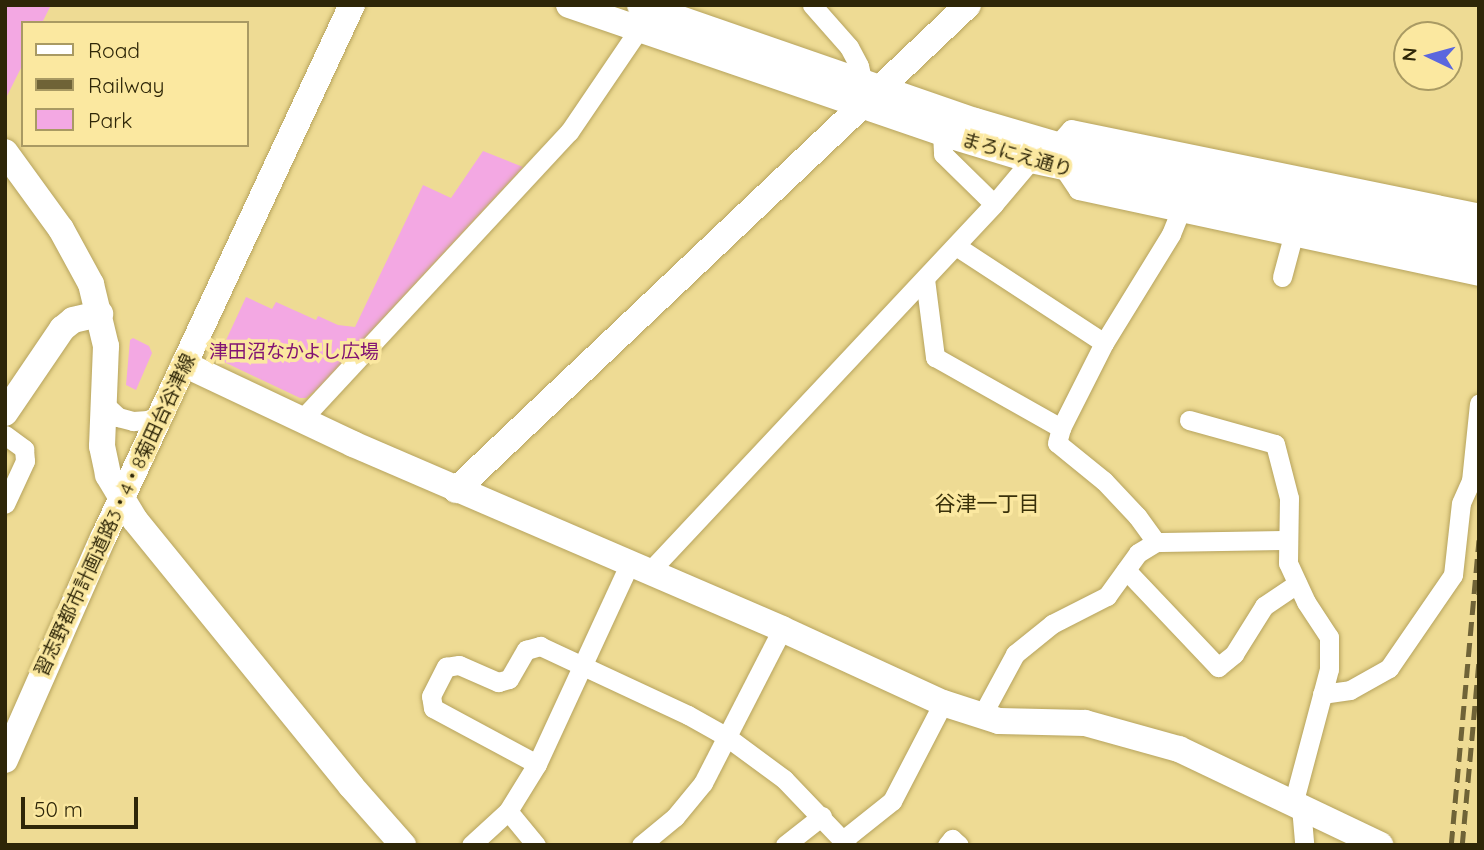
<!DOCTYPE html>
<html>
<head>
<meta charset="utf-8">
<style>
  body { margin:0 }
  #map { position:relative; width:1484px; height:850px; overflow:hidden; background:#eedb94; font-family:Quicksand,"Noto Sans JP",sans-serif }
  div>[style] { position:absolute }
  .green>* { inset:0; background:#f3a8e3 }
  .roads { filter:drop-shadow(0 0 2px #b6a35d) drop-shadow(0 0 2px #b6a35d) }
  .street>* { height:19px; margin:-9.5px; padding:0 9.5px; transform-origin:9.5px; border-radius:9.5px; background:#fff }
  .secondary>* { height:26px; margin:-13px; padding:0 13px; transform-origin:13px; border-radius:13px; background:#fff }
  .rail>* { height:4.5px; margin-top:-2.25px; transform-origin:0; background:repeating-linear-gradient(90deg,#6f6337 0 14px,transparent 0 21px) }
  span { translate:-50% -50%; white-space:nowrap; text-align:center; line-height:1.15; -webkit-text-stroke:7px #fbe8a0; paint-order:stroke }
  .street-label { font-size:19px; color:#2e2608 }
  .park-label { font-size:19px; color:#821373 }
  .neighbourhood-label { font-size:21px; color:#3a310a }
  .frame { position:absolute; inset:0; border:7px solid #2e2608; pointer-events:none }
  .legend { position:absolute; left:21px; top:21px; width:228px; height:126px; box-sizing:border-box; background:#fbe8a0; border:2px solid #a99a63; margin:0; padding:9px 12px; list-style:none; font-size:21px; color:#2e2608 }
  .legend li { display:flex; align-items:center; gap:14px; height:35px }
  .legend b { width:35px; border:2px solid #a99a63 }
  .north { position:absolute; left:1393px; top:21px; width:70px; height:70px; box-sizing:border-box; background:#fbe8a0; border:2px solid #a99a63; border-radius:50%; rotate:275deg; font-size:19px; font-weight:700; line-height:28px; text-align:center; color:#2e2608 }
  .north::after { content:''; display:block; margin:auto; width:24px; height:32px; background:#5b67de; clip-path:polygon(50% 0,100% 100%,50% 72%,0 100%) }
  .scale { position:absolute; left:21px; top:797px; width:117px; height:32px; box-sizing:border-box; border:4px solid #2e2608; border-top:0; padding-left:9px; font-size:21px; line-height:24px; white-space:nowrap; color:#2e2608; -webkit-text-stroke:5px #fbe8a0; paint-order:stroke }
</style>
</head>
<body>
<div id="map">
  <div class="green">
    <i style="clip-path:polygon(5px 5px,51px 5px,42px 23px,23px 23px,23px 64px,5px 100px)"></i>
    <i style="clip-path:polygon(483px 151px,523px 167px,318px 388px,306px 398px,300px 398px,224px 362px,221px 351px,246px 297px,272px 309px,276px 302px,316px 320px,318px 316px,338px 325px,355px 327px,423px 185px,451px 198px)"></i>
    <i style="clip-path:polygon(133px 338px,149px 346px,152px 353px,136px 390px,126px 385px,130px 340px)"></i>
  </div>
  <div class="roads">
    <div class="street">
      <i style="left:812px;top:5px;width:56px;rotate:48.6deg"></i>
      <i style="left:849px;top:47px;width:21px;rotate:62deg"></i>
      <i style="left:859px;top:66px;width:17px;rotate:77deg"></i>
      <i style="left:942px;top:133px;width:21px;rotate:87deg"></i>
      <i style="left:943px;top:154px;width:71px;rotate:44.4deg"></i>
      <i style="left:994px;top:204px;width:57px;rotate:-49.9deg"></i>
      <i style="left:1057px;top:145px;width:21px;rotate:-49deg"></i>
      <i style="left:1071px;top:129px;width:417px;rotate:11.6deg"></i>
      <i style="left:1064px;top:169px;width:25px;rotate:56deg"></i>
      <i style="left:1078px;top:190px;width:410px;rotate:12.1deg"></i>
      <i style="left:956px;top:246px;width:177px;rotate:33.2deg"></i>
      <i style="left:1282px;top:277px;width:42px;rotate:-75deg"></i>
      <i style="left:925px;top:279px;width:79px;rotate:82.7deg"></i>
      <i style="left:935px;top:357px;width:145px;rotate:29.4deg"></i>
      <i style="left:103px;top:403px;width:21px;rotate:43deg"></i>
      <i style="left:118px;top:417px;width:16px;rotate:15deg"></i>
      <i style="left:133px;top:421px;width:15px;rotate:-4deg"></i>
      <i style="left:148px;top:420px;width:16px;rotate:-27deg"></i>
      <i style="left:302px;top:419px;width:392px;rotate:-47.1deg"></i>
      <i style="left:569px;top:132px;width:125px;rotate:-55.8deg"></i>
      <i style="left:1189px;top:420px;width:89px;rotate:15.6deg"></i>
      <i style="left:1275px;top:444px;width:56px;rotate:75.5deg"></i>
      <i style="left:1289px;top:498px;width:65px;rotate:90.9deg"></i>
      <i style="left:1288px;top:563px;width:43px;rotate:65.2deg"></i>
      <i style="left:1306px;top:602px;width:42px;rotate:56.7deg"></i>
      <i style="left:1329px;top:637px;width:32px;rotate:90deg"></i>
      <i style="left:1329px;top:669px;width:140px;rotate:104.9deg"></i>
      <i style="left:5px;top:435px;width:24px;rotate:36deg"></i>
      <i style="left:24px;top:449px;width:12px;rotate:85deg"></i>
      <i style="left:25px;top:461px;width:47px;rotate:114.9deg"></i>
      <i style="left:1156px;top:542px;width:32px;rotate:-126deg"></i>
      <i style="left:1137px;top:516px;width:48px;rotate:-133.3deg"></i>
      <i style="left:1104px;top:481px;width:60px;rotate:-141deg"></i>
      <i style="left:1057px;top:443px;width:16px;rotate:-75deg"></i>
      <i style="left:1061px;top:428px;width:95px;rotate:-63.2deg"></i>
      <i style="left:1104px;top:343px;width:128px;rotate:-58.4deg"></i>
      <i style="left:1171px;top:234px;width:24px;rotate:-68deg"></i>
      <i style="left:1126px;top:570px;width:134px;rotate:46.5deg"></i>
      <i style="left:1218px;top:667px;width:21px;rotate:-39deg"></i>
      <i style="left:1234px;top:654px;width:57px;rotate:-58deg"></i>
      <i style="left:1264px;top:606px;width:40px;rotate:-34deg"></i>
      <i style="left:648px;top:573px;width:506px;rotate:-46.84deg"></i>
      <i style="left:1322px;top:694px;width:28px;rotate:-8deg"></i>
      <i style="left:1350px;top:690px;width:45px;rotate:-29.4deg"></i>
      <i style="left:1389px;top:668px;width:113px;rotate:-55.5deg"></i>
      <i style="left:1453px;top:575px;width:72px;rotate:-83.7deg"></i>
      <i style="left:1461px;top:503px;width:24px;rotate:-66deg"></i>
      <i style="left:1471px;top:481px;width:78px;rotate:-84.1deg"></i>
      <i style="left:981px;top:717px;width:72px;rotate:-61.6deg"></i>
      <i style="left:1015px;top:654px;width:48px;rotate:-39deg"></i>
      <i style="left:1052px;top:624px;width:62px;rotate:-27deg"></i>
      <i style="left:1107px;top:596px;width:53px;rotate:-54.2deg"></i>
      <i style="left:1138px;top:553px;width:21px;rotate:-31deg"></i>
      <i style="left:1156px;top:542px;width:132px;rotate:-0.9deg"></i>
      <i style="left:537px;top:764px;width:118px;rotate:-151.7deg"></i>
      <i style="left:433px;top:708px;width:12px;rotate:-99deg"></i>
      <i style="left:431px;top:696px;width:33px;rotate:-63deg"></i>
      <i style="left:446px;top:667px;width:13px;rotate:-9deg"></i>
      <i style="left:459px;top:665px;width:43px;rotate:23.6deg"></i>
      <i style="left:498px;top:682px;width:11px;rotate:-15deg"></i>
      <i style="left:509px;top:679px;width:34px;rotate:-60deg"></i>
      <i style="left:526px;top:650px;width:15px;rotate:-16deg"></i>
      <i style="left:540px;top:646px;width:163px;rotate:25deg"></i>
      <i style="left:688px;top:715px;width:45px;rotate:29.4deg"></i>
      <i style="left:727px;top:737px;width:71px;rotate:36.4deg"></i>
      <i style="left:784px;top:779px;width:91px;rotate:46.3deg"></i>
      <i style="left:1301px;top:807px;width:38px;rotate:85deg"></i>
      <i style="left:508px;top:811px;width:44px;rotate:50.5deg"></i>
      <i style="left:843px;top:840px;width:63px;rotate:-38.5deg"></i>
      <i style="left:892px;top:801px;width:110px;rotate:-62.5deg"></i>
      <i style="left:471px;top:845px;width:50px;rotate:-42.6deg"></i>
      <i style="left:508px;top:811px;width:55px;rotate:-58.3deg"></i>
      <i style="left:537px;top:764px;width:219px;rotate:-65.2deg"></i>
      <i style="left:641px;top:845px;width:44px;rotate:-39.5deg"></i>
      <i style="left:675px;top:817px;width:44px;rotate:-50.5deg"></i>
      <i style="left:703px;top:783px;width:173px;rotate:-62.8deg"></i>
      <i style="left:785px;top:845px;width:47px;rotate:-38.1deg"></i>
      <i style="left:947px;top:845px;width:8px;rotate:-50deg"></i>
      <i style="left:952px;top:839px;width:9px;rotate:41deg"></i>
    </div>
    <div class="secondary">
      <i style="left:569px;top:5px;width:394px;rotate:18.9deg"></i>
      <i style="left:942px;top:133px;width:93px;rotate:16.9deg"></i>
      <i style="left:1031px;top:160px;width:458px;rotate:12deg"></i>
      <i style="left:640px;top:5px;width:355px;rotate:19.1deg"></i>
      <i style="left:975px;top:121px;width:85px;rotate:16.3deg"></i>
      <i style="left:1057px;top:145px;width:431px;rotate:11.6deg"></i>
      <i style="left:5px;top:152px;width:95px;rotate:54deg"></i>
      <i style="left:61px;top:229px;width:63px;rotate:61.4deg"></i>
      <i style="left:91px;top:284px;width:64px;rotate:76.4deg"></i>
      <i style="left:106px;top:346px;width:100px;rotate:92.3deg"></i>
      <i style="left:102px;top:446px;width:30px;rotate:78deg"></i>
      <i style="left:108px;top:475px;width:52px;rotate:59deg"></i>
      <i style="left:135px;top:520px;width:343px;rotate:50.9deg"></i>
      <i style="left:351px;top:786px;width:79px;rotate:48.6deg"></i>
      <i style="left:184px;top:364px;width:187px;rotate:25.3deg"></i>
      <i style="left:353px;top:444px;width:467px;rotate:23.3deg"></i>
      <i style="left:782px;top:629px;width:177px;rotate:24.7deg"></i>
      <i style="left:943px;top:703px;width:59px;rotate:17.8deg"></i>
      <i style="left:999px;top:721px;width:86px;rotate:1.3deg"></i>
      <i style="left:1085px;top:723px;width:98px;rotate:15.5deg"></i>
      <i style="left:1179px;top:749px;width:223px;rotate:25.5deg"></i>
      <i style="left:5px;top:413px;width:102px;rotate:-55.8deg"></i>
      <i style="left:62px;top:329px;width:14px;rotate:-39deg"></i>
      <i style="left:73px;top:320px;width:28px;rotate:-13deg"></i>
      <i style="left:456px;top:490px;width:705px;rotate:-43.45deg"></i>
      <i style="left:5px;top:760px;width:245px;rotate:-66.2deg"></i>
      <i style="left:104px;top:536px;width:586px;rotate:-64.97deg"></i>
    </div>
  </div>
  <div class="rail">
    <i style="left:1451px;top:845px;width:306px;rotate:-84.8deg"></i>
    <i style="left:1462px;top:845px;width:188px;rotate:-84.8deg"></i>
  </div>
  <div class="street-label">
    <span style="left:1017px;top:155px;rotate:16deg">まろにえ通り</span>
    <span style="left:115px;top:515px;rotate:-65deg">習志野都市計画道路3・4・8菊田台谷津線</span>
  </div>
  <div class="park-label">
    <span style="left:294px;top:352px">津田沼なかよし広場</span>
  </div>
  <div class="neighbourhood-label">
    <span style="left:987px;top:503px">谷津一丁目</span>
  </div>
  <div class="frame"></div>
  <ul class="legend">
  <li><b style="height:9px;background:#fff"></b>Road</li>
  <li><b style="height:9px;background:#6f6337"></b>Railway</li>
  <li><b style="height:19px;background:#f3a8e3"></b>Park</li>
  </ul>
  <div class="north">N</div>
  <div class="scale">50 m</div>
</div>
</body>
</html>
